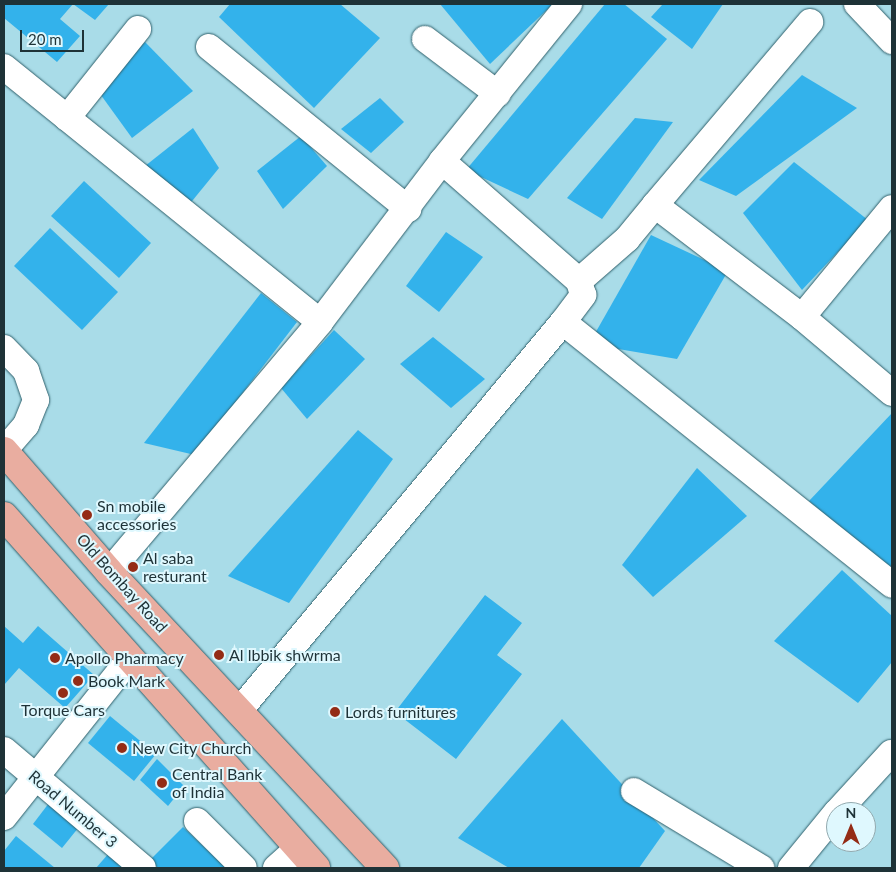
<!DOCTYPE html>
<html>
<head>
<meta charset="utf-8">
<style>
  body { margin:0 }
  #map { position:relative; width:896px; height:872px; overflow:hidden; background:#a9dce8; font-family:Lato,sans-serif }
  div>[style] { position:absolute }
  .building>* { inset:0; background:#33b2eb }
  .roads { filter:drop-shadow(0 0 1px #30606b) drop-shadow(0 0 1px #30606b) }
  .minor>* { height:26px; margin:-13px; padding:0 13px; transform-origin:13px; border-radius:13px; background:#fff }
  .major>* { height:28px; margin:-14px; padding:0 14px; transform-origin:14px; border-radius:14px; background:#e9ada0 }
  .dots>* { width:14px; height:14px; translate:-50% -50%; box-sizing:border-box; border:2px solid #dff8fe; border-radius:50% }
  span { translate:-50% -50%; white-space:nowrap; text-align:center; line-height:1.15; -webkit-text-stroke:4px #dff8fe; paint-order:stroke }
  .poi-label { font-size:16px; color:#1e3237 }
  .left { translate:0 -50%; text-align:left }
  .street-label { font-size:16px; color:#1e3237 }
  .frame { position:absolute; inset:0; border:5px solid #1e3237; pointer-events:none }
  .north { position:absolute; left:826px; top:802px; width:50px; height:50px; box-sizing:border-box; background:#dff8fe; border:1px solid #92a9ae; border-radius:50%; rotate:0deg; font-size:14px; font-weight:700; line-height:20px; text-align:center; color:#1e3237 }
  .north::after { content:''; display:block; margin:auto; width:18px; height:22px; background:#942c16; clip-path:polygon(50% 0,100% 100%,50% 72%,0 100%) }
  .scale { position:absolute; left:20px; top:30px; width:64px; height:22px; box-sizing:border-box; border:2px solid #1e3237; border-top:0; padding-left:6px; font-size:15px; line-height:18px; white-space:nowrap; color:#1e3237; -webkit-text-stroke:4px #dff8fe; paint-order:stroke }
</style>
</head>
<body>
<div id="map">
  <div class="building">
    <i style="clip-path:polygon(4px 4px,109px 4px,95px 20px,73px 4px,60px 19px,80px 36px,57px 62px,4px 18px)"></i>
    <i style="clip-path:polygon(230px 4px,340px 4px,380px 38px,314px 108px,219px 17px)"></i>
    <i style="clip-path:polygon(440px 4px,553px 4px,490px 64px)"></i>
    <i style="clip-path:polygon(605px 4px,624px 4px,667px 39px,528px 199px,466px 170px)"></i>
    <i style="clip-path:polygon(663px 4px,723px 4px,692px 49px,651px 17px)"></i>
    <i style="clip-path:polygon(145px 42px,193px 91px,132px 138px,98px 91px)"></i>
    <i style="clip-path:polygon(802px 75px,857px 108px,736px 196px,699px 180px)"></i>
    <i style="clip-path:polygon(380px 98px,404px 122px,371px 153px,341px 129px)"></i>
    <i style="clip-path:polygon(635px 118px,673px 122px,602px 219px,567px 198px)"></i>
    <i style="clip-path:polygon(193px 128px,219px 168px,184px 211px,140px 170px)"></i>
    <i style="clip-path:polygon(301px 136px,327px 166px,283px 209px,257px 171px)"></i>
    <i style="clip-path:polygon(794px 162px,868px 220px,802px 290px,743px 213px)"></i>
    <i style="clip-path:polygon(84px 181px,151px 243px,119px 278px,51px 216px)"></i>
    <i style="clip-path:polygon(50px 228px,118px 292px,82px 330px,14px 266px)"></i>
    <i style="clip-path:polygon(446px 232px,483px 257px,439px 312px,406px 286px)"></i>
    <i style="clip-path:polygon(651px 235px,728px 271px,677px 359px,589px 344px)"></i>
    <i style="clip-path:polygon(261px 293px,297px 322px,195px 455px,144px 443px)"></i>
    <i style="clip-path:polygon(334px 330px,365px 359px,307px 419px,281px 388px)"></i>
    <i style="clip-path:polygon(433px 337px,485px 379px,451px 408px,400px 364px)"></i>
    <i style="clip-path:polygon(892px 413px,892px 573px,809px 501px)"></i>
    <i style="clip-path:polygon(358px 430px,393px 459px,289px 603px,228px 576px)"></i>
    <i style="clip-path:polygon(697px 468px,747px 516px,653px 597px,622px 565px)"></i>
    <i style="clip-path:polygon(842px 570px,892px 616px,892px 662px,858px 703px,774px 641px)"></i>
    <i style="clip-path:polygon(485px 595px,522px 623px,497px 655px,522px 674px,456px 759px,395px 712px)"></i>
    <i style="clip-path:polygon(4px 626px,23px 643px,38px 626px,94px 675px,65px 708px,19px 668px,4px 685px)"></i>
    <i style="clip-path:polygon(110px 716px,156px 754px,134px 781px,88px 743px)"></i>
    <i style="clip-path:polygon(562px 719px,665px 831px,639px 868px,509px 868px,458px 838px)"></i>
    <i style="clip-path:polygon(157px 759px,184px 786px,168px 806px,140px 780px)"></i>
    <i style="clip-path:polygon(49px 803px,79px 827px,62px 848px,33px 824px)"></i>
    <i style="clip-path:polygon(183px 827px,226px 868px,158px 868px,150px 860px)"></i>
    <i style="clip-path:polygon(16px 836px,55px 868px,4px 868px,4px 851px)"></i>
    <i style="clip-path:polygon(109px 853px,127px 868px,96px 868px)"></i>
  </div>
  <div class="roads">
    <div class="minor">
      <i style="left:857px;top:4px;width:51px;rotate:46.6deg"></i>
      <i style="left:425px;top:39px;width:91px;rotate:37deg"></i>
      <i style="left:209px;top:47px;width:257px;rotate:39.1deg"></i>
      <i style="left:4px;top:67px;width:406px;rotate:38.9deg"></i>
      <i style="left:67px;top:118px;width:114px;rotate:-51.4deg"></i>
      <i style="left:442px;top:161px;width:182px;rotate:41.2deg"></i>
      <i style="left:579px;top:281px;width:64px;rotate:-41.2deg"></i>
      <i style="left:627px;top:239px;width:44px;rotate:-50.5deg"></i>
      <i style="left:655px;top:205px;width:185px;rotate:37.3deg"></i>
      <i style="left:802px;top:317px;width:118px;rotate:40.2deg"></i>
      <i style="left:655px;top:205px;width:240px;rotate:-49.7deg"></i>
      <i style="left:802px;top:317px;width:141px;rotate:-50.5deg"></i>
      <i style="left:563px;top:322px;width:421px;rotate:38.6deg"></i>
      <i style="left:4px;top:348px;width:32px;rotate:46deg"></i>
      <i style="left:26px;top:371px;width:31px;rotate:71deg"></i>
      <i style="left:36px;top:400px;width:27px;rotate:112deg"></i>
      <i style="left:26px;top:425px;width:33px;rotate:131deg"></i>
      <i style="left:109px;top:572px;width:327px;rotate:-49.8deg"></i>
      <i style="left:320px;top:322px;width:202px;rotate:-52.8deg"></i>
      <i style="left:442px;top:161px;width:202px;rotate:-51deg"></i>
      <i style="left:239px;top:711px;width:506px;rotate:-50.21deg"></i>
      <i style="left:563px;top:322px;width:34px;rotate:-53deg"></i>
      <i style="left:583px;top:295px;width:15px;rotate:-106deg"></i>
      <i style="left:4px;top:750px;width:182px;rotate:40.3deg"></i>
      <i style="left:634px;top:791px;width:149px;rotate:31.2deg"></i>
      <i style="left:837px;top:812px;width:80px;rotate:-47.5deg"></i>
      <i style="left:4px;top:817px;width:201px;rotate:-51.5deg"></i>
      <i style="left:197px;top:821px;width:66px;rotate:45deg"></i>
      <i style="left:276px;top:868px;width:30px;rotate:-42deg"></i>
      <i style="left:791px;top:868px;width:71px;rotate:-50.7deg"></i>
    </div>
    <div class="major">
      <i style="left:4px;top:451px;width:160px;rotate:49deg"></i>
      <i style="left:109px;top:572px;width:405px;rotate:47deg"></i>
      <i style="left:4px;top:516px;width:470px;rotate:48.4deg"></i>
    </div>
  </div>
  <div class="dots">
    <i style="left:87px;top:515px;background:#942c16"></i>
    <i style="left:133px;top:567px;background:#942c16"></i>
    <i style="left:219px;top:655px;background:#942c16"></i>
    <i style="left:55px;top:658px;background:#942c16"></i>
    <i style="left:78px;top:681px;background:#942c16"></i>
    <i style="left:63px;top:693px;background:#942c16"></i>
    <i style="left:335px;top:712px;background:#942c16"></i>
    <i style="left:122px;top:748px;background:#942c16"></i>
    <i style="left:162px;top:783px;background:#942c16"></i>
  </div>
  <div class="poi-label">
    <span class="left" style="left:97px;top:515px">Sn mobile<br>accessories</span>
    <span class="left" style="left:143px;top:567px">Al saba<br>resturant</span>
    <span class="left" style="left:229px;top:655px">Al lbbik shwrma</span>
    <span class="left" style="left:65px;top:658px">Apollo Pharmacy</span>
    <span class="left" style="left:88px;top:681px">Book Mark</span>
    <span style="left:63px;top:710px">Torque Cars</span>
    <span class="left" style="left:345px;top:712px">Lords furnitures</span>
    <span class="left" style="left:132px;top:748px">New City Church</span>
    <span class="left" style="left:172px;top:783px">Central Bank<br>of India</span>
  </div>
  <div class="street-label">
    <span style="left:122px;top:583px;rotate:48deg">Old Bombay Road</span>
    <span style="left:73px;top:809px;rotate:40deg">Road Number 3</span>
  </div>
  <div class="frame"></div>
  <div class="north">N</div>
  <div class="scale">20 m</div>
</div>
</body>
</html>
